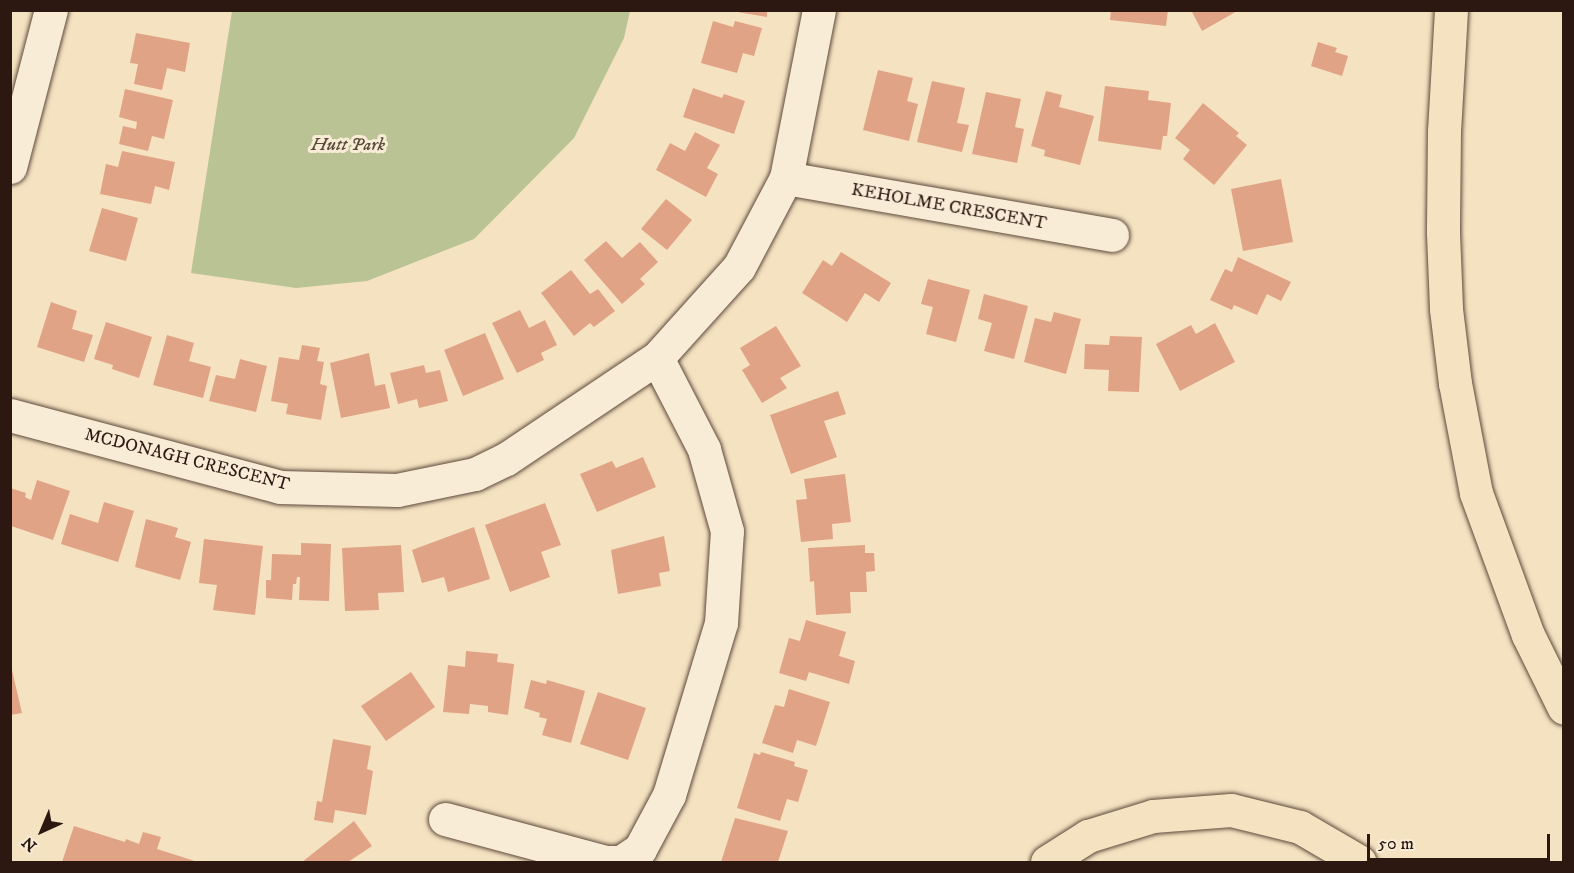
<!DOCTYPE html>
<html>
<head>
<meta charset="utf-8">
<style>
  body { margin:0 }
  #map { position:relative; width:1574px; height:873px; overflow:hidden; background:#f5e2c1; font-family:"IM FELL DW Pica",serif }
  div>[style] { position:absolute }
  .green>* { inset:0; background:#bac394 }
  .building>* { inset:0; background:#e1a385 }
  .roads { filter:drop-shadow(0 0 2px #5e4a3c) drop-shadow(0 0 2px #5e4a3c) }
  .minor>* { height:33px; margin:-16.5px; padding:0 16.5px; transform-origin:16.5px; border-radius:16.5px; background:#f8ecd7 }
  .highway>* { height:33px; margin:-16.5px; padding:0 16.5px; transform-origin:16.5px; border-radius:16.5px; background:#f5e2c1 }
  span { translate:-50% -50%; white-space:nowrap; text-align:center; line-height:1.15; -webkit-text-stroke:6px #f8ecd7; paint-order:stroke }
  .park-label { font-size:18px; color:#574b38; font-style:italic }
  .street-label { font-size:18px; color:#2c1810 }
  .frame { position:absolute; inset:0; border:12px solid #2c1810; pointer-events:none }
  .north { position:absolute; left:12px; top:801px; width:60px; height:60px; -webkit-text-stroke:4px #f8ecd7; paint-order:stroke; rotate:224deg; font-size:16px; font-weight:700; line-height:24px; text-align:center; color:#2c1810 }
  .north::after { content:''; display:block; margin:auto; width:21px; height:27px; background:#2c1810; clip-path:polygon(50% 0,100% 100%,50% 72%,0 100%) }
  .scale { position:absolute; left:1367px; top:834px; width:183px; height:27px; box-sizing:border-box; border:3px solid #2c1810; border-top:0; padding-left:8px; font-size:18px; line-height:21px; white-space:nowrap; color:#2c1810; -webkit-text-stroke:4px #f8ecd7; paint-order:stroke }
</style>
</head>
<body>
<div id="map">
  <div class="green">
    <i style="clip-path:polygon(232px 11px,232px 10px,630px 11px,624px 38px,574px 138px,474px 239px,367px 281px,296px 288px,191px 273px)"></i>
  </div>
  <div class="building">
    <i style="clip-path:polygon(726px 10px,767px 10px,767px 17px)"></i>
    <i style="clip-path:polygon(1111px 10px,1168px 10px,1166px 26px,1110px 20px)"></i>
    <i style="clip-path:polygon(1191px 10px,1239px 10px,1202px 31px)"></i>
    <i style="clip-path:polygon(713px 21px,733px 27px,735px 21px,762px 28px,754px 56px,743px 53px,737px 73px,701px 63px)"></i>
    <i style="clip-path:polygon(136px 33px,190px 43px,185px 72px,167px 68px,162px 90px,134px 84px,138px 64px,130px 63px)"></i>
    <i style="clip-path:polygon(1318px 42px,1337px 48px,1335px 52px,1348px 56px,1342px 76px,1311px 66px)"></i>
    <i style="clip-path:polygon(878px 70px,913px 78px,907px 101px,918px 104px,909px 141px,863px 130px)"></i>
    <i style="clip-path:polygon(932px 81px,965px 88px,957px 123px,969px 125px,962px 152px,917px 142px)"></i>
    <i style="clip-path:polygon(1105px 86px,1149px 91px,1148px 100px,1171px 103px,1167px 136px,1163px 136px,1161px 150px,1098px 141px)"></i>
    <i style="clip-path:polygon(693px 88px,722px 98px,724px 94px,745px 101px,734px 134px,683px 117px)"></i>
    <i style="clip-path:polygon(125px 89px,173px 100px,164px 139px,152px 136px,148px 151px,119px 144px,123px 126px,136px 129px,137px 122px,119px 117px)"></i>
    <i style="clip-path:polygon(1046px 91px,1062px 95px,1059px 107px,1094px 116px,1080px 165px,1044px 156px,1045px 150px,1031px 146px)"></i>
    <i style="clip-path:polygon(986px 92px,1021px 99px,1015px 127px,1024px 129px,1017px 163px,972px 154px)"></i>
    <i style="clip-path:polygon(1203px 103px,1239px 133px,1236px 136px,1247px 145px,1214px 185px,1183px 159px,1190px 150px,1175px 138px)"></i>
    <i style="clip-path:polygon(695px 132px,720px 145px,707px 168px,718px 174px,706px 197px,656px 170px,670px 143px,685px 151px)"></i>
    <i style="clip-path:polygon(122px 151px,175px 162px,169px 190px,155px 186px,151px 204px,100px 194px,106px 164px,118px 167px)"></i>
    <i style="clip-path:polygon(1281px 179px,1293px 242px,1243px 251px,1231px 189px)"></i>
    <i style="clip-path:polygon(666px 199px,692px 220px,667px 250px,641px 229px)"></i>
    <i style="clip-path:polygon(102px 208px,138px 218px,126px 261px,89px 251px)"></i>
    <i style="clip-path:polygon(606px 241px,622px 258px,640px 242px,658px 262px,640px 279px,645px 284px,622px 304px,584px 260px)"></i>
    <i style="clip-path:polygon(841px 252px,891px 283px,879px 302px,865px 293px,847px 322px,802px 293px,823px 260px,832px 266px)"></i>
    <i style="clip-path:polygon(1238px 257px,1291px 282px,1281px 301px,1267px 294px,1257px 315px,1234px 305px,1232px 310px,1210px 300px,1225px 269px,1232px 272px)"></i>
    <i style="clip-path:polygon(571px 270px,590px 294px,598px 289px,615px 311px,594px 327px,590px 323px,574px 336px,541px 293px)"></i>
    <i style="clip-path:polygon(928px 279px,970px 290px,956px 342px,926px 334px,933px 307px,921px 304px)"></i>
    <i style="clip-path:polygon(984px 294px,1028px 306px,1014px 359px,984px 351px,992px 323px,978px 319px)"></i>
    <i style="clip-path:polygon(51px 302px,77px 311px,72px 329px,93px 335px,84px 362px,37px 347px)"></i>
    <i style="clip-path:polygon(520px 310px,529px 328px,545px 320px,557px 345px,541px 353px,544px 360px,517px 373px,492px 323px)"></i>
    <i style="clip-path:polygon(1054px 312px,1081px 319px,1066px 374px,1024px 362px,1035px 318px,1051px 322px)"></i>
    <i style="clip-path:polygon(106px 322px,152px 337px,139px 378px,112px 369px,113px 365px,94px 359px)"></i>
    <i style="clip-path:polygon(1215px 323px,1235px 362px,1180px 391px,1156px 344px,1191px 325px,1196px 334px)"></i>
    <i style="clip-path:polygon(776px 326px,801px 366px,780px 378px,787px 388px,762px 403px,742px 370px,750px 365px,740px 348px)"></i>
    <i style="clip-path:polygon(485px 333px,504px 379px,463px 396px,444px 350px)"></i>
    <i style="clip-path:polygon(167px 335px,194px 343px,189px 361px,211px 367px,203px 398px,153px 385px)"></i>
    <i style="clip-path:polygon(1110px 336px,1142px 337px,1139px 392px,1108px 391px,1109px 370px,1084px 369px,1085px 344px,1109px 345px)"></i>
    <i style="clip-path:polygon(302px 345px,320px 348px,317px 361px,324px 362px,320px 384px,327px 386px,321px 420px,286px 414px,288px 404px,271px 401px,279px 357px,299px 360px)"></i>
    <i style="clip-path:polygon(369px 353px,375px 386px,385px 384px,390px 408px,341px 418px,330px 363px)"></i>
    <i style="clip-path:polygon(240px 359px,267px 366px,256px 412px,209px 401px,216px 375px,235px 379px)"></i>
    <i style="clip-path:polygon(424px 365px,426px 373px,440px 370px,448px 401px,419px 408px,417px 399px,398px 404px,390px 373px)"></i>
    <i style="clip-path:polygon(838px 391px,846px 414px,824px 421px,837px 457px,791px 474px,770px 415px)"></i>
    <i style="clip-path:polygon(643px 457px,656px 487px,597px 512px,580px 474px,612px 461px,616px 468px)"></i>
    <i style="clip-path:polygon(845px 474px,851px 522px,832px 524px,833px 539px,801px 542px,796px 500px,807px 499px,804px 479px)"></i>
    <i style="clip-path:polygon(37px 480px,70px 491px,53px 540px,11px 526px,10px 488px,26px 493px,25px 497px,31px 500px)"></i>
    <i style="clip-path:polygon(104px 502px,134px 511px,118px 562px,61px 544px,70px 514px,98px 523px)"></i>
    <i style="clip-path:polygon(545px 503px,561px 545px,541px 552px,550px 577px,510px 592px,485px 525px)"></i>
    <i style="clip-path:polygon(146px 519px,178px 528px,175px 537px,191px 542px,180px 580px,135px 567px)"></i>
    <i style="clip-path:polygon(474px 527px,490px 579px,448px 592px,444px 577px,422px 583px,412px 550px)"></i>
    <i style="clip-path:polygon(664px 536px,670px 571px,659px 573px,661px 586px,618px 594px,611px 550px)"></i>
    <i style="clip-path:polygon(204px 539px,263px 546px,255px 615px,213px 610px,217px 585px,199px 583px)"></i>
    <i style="clip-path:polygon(301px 543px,331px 544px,329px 601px,299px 600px,300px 577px,297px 577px,296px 584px,293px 584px,292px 600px,266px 598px,266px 580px,271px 580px,272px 554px,301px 555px)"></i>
    <i style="clip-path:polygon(401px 545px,404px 592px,378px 593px,379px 610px,345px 611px,342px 548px)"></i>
    <i style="clip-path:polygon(865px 545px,865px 553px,874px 553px,875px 571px,866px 572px,867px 592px,850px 592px,851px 613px,816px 615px,814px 581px,810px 582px,808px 548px)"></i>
    <i style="clip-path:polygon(806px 620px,846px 632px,839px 656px,855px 661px,849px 684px,809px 672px,806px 681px,779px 673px,789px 638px,800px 641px)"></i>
    <i style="clip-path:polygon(466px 651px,498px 654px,497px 662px,514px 664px,508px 715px,488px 712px,488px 706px,470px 704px,469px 714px,443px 712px,448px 665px,465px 667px)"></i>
    <i style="clip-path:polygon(11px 666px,22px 713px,10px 715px,10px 667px)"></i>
    <i style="clip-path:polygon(411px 672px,435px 707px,386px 741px,361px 706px)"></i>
    <i style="clip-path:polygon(531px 680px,546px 684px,547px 680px,585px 691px,571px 743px,542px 735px,547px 719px,539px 717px,540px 713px,524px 708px)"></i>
    <i style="clip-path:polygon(789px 689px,830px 702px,816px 746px,797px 740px,793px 753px,762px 743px,775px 705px,784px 707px)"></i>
    <i style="clip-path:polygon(598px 692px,646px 708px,628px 760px,580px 744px)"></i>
    <i style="clip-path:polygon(333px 739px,371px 746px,367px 769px,373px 771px,366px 815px,335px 810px,333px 823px,314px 820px,317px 801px,322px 802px)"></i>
    <i style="clip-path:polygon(761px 752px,795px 762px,794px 766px,808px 770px,798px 802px,787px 799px,780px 821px,737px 808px,754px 753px,760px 755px)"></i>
    <i style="clip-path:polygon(735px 818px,788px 831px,778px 862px,721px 862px)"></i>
    <i style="clip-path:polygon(354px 821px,372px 846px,348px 862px,302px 862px)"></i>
    <i style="clip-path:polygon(74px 826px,125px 842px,126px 839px,139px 844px,143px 832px,161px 837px,157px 849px,198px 862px,62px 862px)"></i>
  </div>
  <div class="roads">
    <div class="minor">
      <i style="left:10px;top:167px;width:162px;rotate:-75.4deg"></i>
      <i style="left:786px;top:178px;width:331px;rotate:9.9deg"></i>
      <i style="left:10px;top:415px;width:279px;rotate:14.9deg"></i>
      <i style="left:280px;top:487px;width:117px;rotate:1.5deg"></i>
      <i style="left:397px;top:490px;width:80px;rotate:-11.6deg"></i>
      <i style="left:475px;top:474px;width:34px;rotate:-26deg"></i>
      <i style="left:506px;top:459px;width:182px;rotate:-33.8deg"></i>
      <i style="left:657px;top:358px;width:122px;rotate:-48deg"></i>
      <i style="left:739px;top:267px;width:101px;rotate:-62.2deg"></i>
      <i style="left:786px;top:178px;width:171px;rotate:-78.9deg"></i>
      <i style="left:445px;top:819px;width:167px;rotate:15deg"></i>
      <i style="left:606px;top:862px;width:15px"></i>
      <i style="left:621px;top:862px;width:23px;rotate:-34deg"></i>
      <i style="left:640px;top:849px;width:61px;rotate:-61.8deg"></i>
      <i style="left:669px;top:795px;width:180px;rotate:-73.2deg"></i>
      <i style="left:721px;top:623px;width:92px;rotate:-86.3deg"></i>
      <i style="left:727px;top:531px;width:85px;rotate:-105.7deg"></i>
      <i style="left:704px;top:449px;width:102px;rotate:-117.3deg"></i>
    </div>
    <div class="highway">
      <i style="left:1451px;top:10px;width:121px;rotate:93.3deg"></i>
      <i style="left:1444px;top:131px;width:102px;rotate:90.6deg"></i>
      <i style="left:1443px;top:233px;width:76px;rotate:87.7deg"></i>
      <i style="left:1446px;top:309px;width:75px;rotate:83.1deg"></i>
      <i style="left:1455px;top:383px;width:112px;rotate:79.2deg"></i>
      <i style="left:1476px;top:493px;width:151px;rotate:69.9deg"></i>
      <i style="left:1528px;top:635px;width:81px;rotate:63.7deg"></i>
      <i style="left:1047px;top:862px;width:49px;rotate:-32.4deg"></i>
      <i style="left:1088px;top:836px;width:68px;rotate:-17.1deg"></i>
      <i style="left:1153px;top:816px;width:78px;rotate:-4.4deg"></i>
      <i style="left:1231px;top:810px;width:71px;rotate:13.8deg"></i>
      <i style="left:1300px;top:827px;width:69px;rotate:30.3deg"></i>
    </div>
  </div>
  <div class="park-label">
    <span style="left:348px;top:145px">Hutt Park</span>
  </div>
  <div class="street-label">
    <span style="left:949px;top:207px;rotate:10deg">KEHOLME CRESCENT</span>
    <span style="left:187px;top:460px;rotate:14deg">MCDONAGH CRESCENT</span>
  </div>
  <div class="frame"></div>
  <div class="north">N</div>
  <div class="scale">50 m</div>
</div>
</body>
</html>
